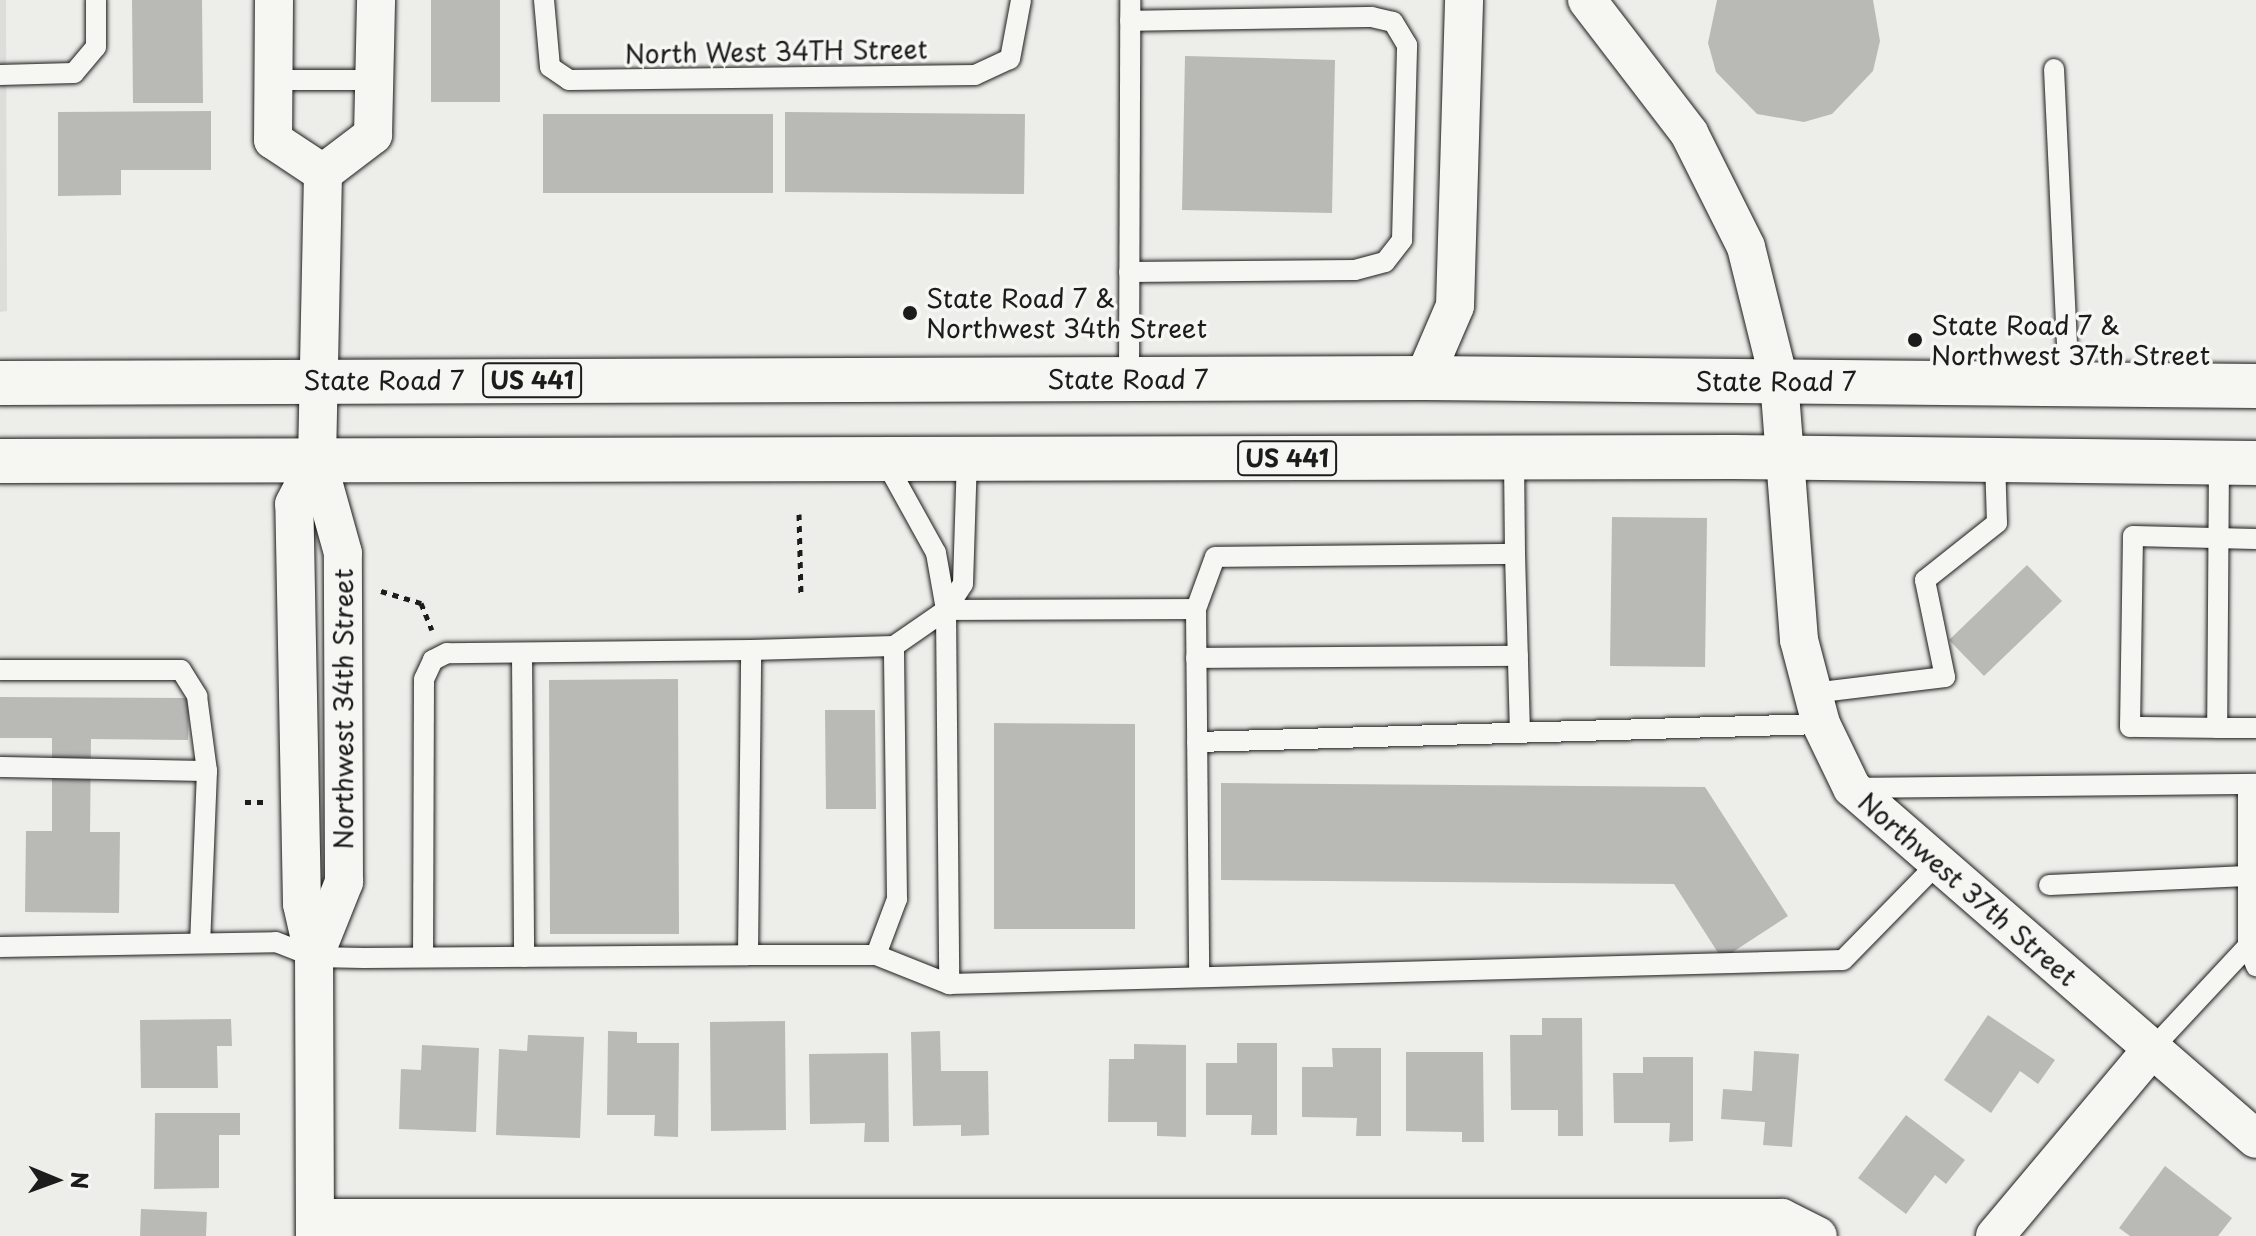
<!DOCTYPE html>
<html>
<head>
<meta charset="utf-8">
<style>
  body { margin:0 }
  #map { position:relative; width:2256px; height:1236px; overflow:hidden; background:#edede9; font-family:"Playpen Sans",sans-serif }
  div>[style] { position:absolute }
  .built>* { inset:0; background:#ddddda }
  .building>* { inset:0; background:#b9b9b6 }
  .path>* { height:5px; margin-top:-2.5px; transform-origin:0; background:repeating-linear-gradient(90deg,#1c1c1c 0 6px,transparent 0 12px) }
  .roads { filter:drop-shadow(0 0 2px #1c1c1c) drop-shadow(0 0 2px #1c1c1c) }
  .lane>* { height:20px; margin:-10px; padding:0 10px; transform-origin:10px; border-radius:10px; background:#f6f6f2 }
  .street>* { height:38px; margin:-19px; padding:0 19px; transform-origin:19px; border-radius:19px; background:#f6f6f2 }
  .primary>* { height:44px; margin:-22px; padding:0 22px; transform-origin:22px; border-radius:22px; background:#f6f6f2 }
  .dots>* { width:22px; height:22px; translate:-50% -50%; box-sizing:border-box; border:4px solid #f6f6f2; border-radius:50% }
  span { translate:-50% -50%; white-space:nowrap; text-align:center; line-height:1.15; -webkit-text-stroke:7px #f6f6f2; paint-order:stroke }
  .shield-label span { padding:2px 6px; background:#f6f6f2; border:2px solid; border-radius:6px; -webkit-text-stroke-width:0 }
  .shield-label { font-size:24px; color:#1c1c1c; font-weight:700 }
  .street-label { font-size:26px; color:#1c1c1c }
  .poi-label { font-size:26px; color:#1c1c1c }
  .left { translate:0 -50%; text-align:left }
  .north { position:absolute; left:16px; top:1140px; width:80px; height:80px; -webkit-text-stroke:6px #f6f6f2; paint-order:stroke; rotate:91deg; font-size:22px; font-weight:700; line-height:32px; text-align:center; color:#1c1c1c }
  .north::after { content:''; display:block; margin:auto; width:28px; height:36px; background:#1c1c1c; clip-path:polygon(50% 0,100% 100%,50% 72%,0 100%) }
</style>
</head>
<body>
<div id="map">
  <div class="built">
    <i style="clip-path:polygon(0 0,6px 0,7px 311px,0 312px)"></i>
  </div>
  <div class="building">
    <i style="clip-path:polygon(132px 0,202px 0,203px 103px,133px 103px)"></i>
    <i style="clip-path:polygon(431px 0,500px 0,500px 102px,431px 102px)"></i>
    <i style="clip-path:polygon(1717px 0,1873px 0,1880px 41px,1873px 71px,1832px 114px,1804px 122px,1757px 114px,1716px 72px,1708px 43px)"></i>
    <i style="clip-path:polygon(1185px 56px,1335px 60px,1332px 213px,1182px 210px)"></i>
    <i style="clip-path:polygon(211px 111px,211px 170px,121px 170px,121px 195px,58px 196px,58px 112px)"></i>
    <i style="clip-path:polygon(785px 112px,1025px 114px,1024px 194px,785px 192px)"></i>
    <i style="clip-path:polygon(543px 114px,773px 114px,773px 193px,543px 193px)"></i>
    <i style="clip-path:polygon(1612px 517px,1707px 518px,1705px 667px,1610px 666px)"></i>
    <i style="clip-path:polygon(2027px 565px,2062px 601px,1984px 676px,1949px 640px)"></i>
    <i style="clip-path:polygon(678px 679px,679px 934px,550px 934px,549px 680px)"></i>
    <i style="clip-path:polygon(0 697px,189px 698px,188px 740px,91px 739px,90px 832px,120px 832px,119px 913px,25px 912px,26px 831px,52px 831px,52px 738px,0 738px)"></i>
    <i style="clip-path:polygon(825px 710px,875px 710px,876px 809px,826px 809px)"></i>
    <i style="clip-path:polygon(994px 723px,1135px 724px,1135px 929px,994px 929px)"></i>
    <i style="clip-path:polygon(1221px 783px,1705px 787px,1788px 916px,1722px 959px,1674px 884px,1221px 880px)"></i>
    <i style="clip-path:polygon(1988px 1015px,2055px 1060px,2038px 1084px,2020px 1071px,1991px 1113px,1944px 1080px)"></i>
    <i style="clip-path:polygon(1542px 1018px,1582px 1018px,1583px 1136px,1558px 1136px,1558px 1110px,1511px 1110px,1510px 1035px,1542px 1035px)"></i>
    <i style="clip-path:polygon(231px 1019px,232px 1046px,217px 1046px,218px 1088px,141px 1088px,140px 1020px)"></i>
    <i style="clip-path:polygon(785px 1021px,786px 1130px,711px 1131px,710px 1022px)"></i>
    <i style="clip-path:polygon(608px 1031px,637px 1032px,637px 1043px,679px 1043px,678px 1137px,654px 1136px,655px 1115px,607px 1115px)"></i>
    <i style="clip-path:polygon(940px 1031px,941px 1071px,988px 1071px,989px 1135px,961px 1136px,961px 1125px,913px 1126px,911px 1032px)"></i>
    <i style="clip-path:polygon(528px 1035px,584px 1037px,580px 1138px,496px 1135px,499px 1049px,527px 1051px)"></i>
    <i style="clip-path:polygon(1237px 1043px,1277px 1043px,1277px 1135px,1251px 1135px,1252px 1115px,1206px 1115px,1206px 1063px,1237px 1063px)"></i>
    <i style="clip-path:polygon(1134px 1044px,1186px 1045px,1186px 1137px,1157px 1136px,1157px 1122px,1108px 1122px,1109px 1059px,1134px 1059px)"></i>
    <i style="clip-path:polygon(422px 1045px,479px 1048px,476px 1132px,399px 1129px,401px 1069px,421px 1070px)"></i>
    <i style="clip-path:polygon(1332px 1048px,1381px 1048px,1381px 1136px,1356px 1136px,1357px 1118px,1302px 1117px,1302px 1067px,1333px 1067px)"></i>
    <i style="clip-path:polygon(1754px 1051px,1799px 1054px,1792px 1147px,1763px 1145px,1765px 1122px,1721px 1119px,1723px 1089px,1752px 1091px)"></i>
    <i style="clip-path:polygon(1406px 1052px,1483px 1052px,1484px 1142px,1462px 1142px,1462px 1132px,1406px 1131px)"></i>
    <i style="clip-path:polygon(888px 1053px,889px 1142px,864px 1142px,865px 1123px,810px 1124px,809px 1054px)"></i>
    <i style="clip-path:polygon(1643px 1057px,1693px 1057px,1693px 1141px,1669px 1142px,1670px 1123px,1614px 1123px,1613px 1073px,1643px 1073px)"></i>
    <i style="clip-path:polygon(155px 1113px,240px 1113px,240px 1135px,219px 1135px,219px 1188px,154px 1189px)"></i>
    <i style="clip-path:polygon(1906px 1115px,1965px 1160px,1946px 1184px,1935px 1175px,1906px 1214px,1858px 1178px)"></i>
    <i style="clip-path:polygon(2165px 1166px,2232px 1218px,2218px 1236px,2130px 1236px,2119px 1228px)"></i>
    <i style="clip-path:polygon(141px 1209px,207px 1212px,206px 1236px,140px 1236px)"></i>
  </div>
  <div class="path">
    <i style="left:799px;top:514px;width:80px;rotate:88.6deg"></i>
    <i style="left:381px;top:591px;width:42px;rotate:16.7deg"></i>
    <i style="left:421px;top:603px;width:29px;rotate:68deg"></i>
    <i style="left:245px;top:802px;width:18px"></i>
  </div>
  <div class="roads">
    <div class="lane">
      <i style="left:544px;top:0;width:67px;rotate:84.9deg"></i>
      <i style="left:550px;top:67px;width:23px;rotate:34deg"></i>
      <i style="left:569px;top:80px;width:406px;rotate:-0.7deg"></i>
      <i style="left:975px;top:75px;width:38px;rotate:-25deg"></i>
      <i style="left:1010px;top:59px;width:60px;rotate:-79.4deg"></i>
      <i style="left:2054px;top:69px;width:314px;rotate:87.3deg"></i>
      <i style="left:0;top:75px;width:74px;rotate:-1.5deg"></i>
      <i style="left:74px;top:73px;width:34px;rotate:-50deg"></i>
      <i style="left:96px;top:47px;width:47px;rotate:-90deg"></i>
      <i style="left:273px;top:80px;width:102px"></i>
      <i style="left:1129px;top:272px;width:226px;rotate:-0.5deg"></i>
      <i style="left:1355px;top:270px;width:31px;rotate:-15deg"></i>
      <i style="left:1385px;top:262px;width:28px;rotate:-52deg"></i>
      <i style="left:1402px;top:240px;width:195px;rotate:-88.5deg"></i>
      <i style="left:1407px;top:45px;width:27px;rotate:-121deg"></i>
      <i style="left:1393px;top:22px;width:22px;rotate:-167deg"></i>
      <i style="left:1372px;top:17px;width:242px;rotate:179.1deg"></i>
      <i style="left:1129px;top:379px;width:379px;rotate:-89.8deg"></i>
      <i style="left:884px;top:459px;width:107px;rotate:61deg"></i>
      <i style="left:936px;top:553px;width:58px;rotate:80deg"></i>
      <i style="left:946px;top:610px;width:374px;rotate:89.5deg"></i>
      <i style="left:2219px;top:462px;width:266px;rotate:90.4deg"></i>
      <i style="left:2217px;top:728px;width:39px"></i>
      <i style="left:1515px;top:554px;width:179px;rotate:88.4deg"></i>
      <i style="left:1196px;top:609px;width:55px;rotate:-69.9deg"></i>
      <i style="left:1215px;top:557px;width:300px;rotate:-0.6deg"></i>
      <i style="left:1515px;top:554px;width:97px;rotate:-90.6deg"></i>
      <i style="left:946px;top:610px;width:250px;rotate:-0.2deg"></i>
      <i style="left:1196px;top:609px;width:368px;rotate:89.5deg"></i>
      <i style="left:751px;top:650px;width:143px;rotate:-1.6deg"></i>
      <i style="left:894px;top:646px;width:63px;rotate:-34.7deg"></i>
      <i style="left:946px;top:610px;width:31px;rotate:-57deg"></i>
      <i style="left:963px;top:584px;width:125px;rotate:-88.2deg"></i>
      <i style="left:522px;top:653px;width:304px;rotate:89.6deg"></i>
      <i style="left:1196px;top:658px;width:322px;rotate:-0.4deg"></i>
      <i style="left:0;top:670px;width:181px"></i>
      <i style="left:181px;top:670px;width:31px;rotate:58deg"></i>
      <i style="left:197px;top:696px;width:76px;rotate:82.4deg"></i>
      <i style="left:207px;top:771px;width:172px;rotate:92.3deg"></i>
      <i style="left:1813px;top:693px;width:133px;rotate:-6.9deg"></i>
      <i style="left:1945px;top:677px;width:99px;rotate:-101.7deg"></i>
      <i style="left:1925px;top:580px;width:92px;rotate:-38.4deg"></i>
      <i style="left:1997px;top:523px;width:63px;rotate:-91.8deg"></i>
      <i style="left:2217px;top:728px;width:87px;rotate:-179.3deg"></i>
      <i style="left:2130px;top:727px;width:191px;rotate:-89.1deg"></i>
      <i style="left:2133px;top:536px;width:123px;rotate:1.4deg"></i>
      <i style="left:1197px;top:742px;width:624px;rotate:-1.65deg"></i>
      <i style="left:0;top:767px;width:207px;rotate:1.1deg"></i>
      <i style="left:1856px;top:788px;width:400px;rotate:-0.6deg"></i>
      <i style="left:2049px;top:885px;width:199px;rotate:-2.6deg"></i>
      <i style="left:2248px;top:946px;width:22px;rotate:68deg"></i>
      <i style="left:0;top:947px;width:276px;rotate:-1deg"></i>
      <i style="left:276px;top:942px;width:41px;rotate:21.5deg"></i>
      <i style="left:314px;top:957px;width:50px;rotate:1.1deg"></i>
      <i style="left:364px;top:958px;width:384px;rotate:-0.4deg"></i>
      <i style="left:748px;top:955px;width:305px;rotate:-89.4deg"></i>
      <i style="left:751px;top:650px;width:304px;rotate:179.4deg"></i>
      <i style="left:447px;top:653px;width:16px;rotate:153deg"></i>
      <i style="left:433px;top:660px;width:21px;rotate:115deg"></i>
      <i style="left:424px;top:679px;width:278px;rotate:90.2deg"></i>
      <i style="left:748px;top:955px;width:128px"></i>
      <i style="left:876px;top:955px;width:79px;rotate:21.7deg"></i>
      <i style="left:949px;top:984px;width:894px;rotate:-1.54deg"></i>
      <i style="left:1843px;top:960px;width:136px;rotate:-45.6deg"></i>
      <i style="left:876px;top:955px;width:60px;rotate:-69.4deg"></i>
      <i style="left:897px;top:899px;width:253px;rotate:-90.7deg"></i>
      <i style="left:2151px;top:1050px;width:142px;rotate:-47deg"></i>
      <i style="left:2248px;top:946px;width:162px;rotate:-90deg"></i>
    </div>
    <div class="street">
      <i style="left:274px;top:0;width:140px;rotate:90.4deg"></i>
      <i style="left:273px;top:140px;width:60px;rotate:33.4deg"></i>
      <i style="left:323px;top:173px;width:63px;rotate:-37.2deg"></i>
      <i style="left:373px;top:135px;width:135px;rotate:-88.7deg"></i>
      <i style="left:1587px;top:0;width:168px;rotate:52.5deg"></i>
      <i style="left:1689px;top:133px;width:127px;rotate:63.4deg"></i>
      <i style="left:1746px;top:247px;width:137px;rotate:76.1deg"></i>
      <i style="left:1779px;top:380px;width:261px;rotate:85.6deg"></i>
      <i style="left:1799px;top:640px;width:87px;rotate:75.3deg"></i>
      <i style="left:1821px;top:724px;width:71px;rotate:64.2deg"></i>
      <i style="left:1852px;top:788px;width:535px;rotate:40.98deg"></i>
      <i style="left:1424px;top:378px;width:78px;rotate:-66.7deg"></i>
      <i style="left:1455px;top:306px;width:306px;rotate:-88.3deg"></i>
      <i style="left:314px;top:957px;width:81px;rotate:-68.2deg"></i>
      <i style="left:344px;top:882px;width:329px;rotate:-90.2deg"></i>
      <i style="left:343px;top:553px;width:97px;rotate:-105.6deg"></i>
      <i style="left:317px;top:460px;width:287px;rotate:-88.8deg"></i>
      <i style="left:315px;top:1218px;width:1467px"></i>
      <i style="left:1782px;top:1218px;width:40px;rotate:26.6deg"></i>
      <i style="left:315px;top:1236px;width:279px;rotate:-90.2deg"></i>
      <i style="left:314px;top:957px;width:54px;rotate:-102.8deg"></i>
      <i style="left:302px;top:904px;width:400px;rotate:-91.1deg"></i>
      <i style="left:294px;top:504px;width:50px;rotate:-62.4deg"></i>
      <i style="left:1995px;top:1236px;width:243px;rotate:-50deg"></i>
    </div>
    <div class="primary">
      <i style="left:0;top:383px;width:1424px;rotate:-0.2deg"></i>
      <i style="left:1424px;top:378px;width:832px;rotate:0.55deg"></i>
      <i style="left:0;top:461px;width:1734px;rotate:-0.13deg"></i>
      <i style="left:1734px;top:457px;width:522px;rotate:0.66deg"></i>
    </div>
  </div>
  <div class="dots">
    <i style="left:910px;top:313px;background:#1c1c1c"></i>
    <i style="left:1915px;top:340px;background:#1c1c1c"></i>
  </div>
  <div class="shield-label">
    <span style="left:532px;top:380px">US 441</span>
    <span style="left:1287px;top:458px">US 441</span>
  </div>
  <div class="street-label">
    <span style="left:776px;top:51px;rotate:-1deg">North West 34TH Street</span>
    <span style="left:1128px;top:379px">State Road 7</span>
    <span style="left:384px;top:380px">State Road 7</span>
    <span style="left:1776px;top:381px">State Road 7</span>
    <span style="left:343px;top:709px;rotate:-90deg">Northwest 34th Street</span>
    <span style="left:1968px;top:889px;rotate:41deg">Northwest 37th Street</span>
  </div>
  <div class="poi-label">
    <span class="left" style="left:926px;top:313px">State Road 7 &amp;<br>Northwest 34th Street</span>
    <span class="left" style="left:1931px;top:340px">State Road 7 &amp;<br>Northwest 37th Street</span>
  </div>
  <div class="north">N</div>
</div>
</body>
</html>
